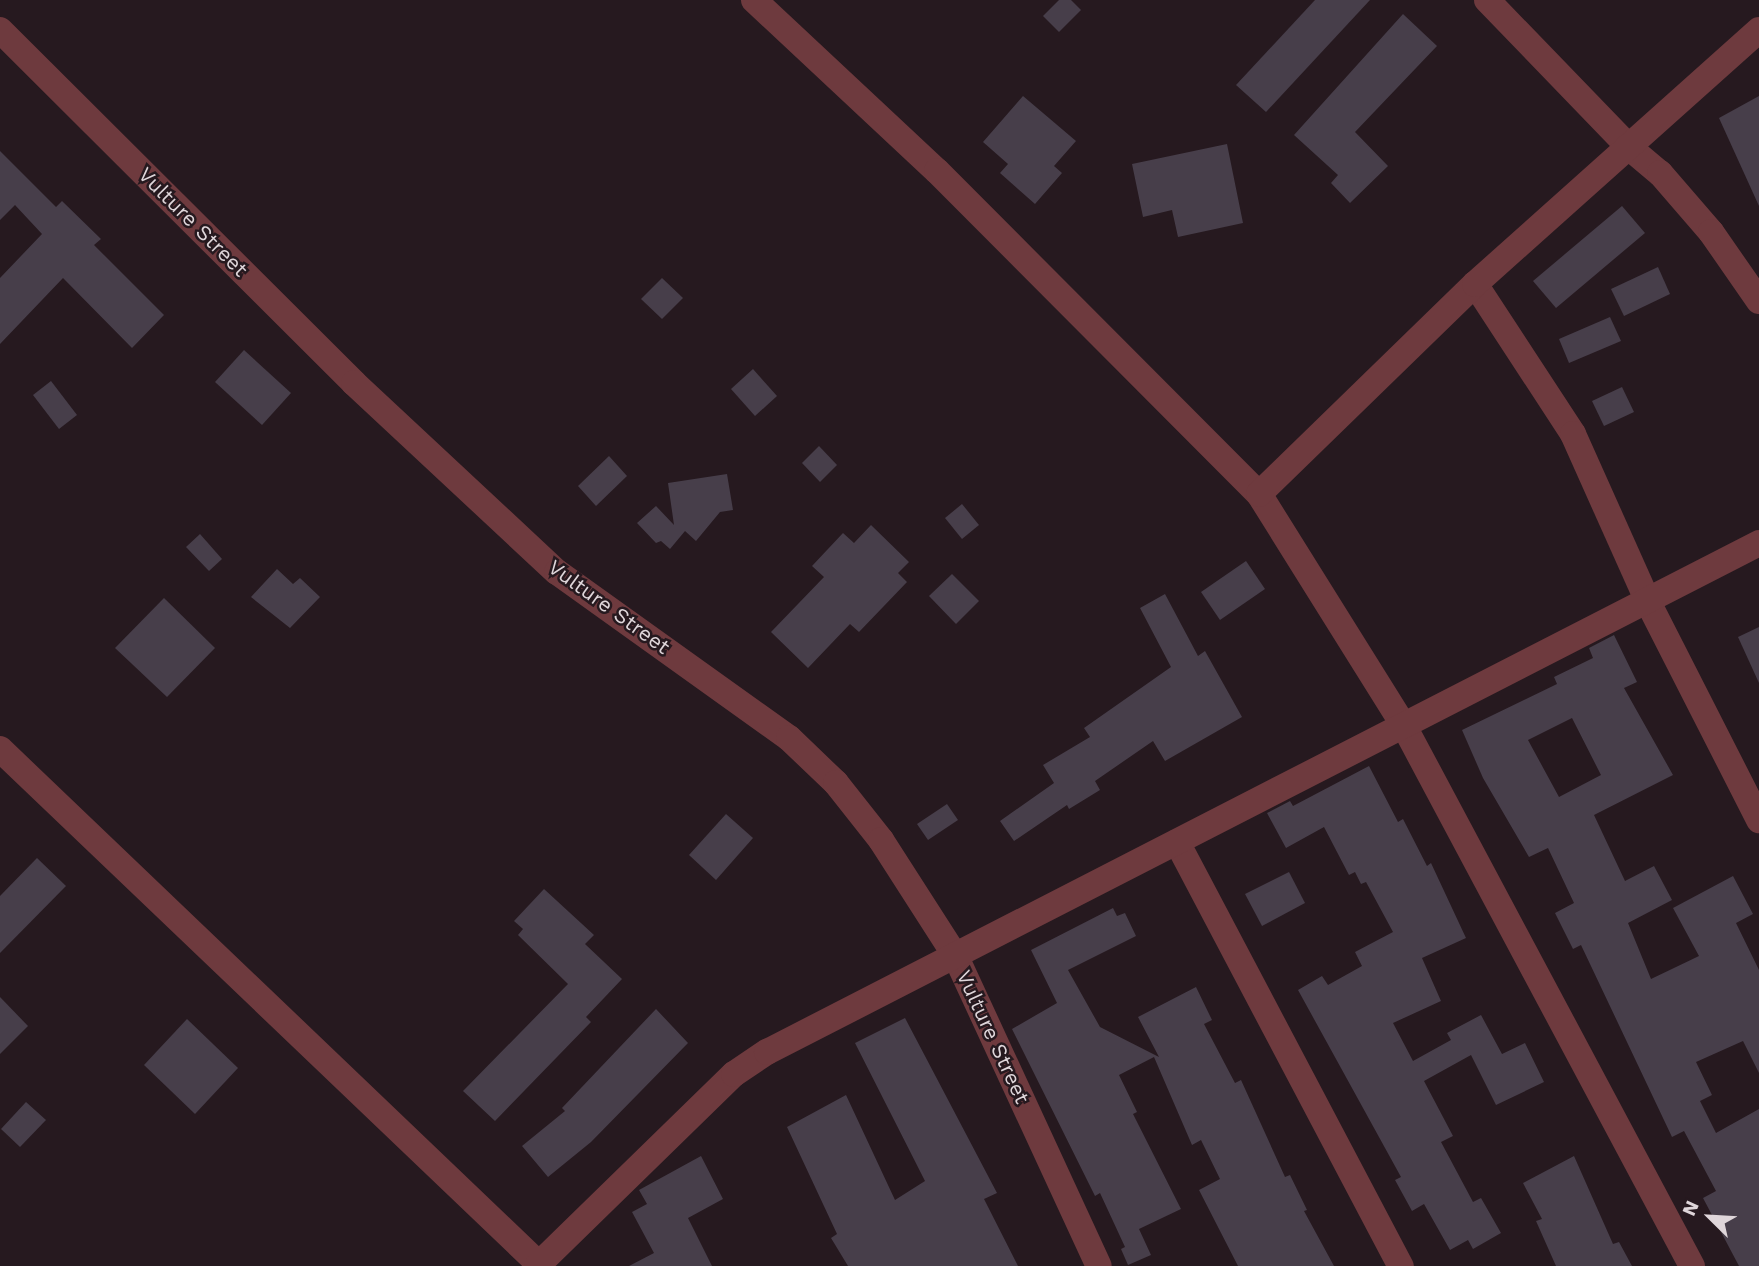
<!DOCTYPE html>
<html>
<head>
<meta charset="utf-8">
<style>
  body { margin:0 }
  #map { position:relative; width:1759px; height:1266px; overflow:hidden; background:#26191f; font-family:"Work Sans",sans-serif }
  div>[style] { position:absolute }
  .building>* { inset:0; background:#473e4a }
  .minor>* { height:26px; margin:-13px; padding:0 13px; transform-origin:13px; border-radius:13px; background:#6e3a3e }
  span { translate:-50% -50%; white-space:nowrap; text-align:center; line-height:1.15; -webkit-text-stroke:5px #26191f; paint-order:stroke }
  .street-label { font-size:21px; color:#dfd6da }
  .north { position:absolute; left:1675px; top:1182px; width:70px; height:70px; -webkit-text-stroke:5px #26191f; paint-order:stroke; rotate:294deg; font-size:19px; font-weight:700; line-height:28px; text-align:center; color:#dfd6da }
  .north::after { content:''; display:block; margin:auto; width:24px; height:32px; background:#dfd6da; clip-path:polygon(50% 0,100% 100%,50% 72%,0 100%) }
</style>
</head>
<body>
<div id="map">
  <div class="building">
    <i style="clip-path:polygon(1059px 0,1071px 0,1081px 10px,1059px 32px,1043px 16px)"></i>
    <i style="clip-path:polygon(1315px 0,1370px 0,1266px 112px,1236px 85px)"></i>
    <i style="clip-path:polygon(1403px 14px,1437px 46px,1355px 132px,1388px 166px,1350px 203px,1331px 183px,1338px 175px,1294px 135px)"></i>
    <i style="clip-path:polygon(1023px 96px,1076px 141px,1054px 166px,1062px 173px,1035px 204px,1000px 173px,1008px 164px,983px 142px)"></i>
    <i style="clip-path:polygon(1759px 96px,1759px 206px,1719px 118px)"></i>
    <i style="clip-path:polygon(1227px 144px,1243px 223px,1178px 237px,1172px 210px,1143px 217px,1132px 164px)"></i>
    <i style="clip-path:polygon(0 151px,56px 207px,62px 201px,101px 239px,94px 245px,164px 315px,132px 348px,63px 278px,0 344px,0 278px,42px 234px,15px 205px,0 220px)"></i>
    <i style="clip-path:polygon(1622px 206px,1645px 233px,1556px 308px,1533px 281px)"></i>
    <i style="clip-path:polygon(1658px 267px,1670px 294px,1624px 316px,1611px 289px)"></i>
    <i style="clip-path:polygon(662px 278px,683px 298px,662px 319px,641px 299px)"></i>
    <i style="clip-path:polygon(1610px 317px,1621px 341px,1569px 363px,1559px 339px)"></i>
    <i style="clip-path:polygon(244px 350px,291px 393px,262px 425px,215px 382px)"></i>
    <i style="clip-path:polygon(753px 369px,777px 396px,755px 416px,731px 389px)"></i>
    <i style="clip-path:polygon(51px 381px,77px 415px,59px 429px,33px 395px)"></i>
    <i style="clip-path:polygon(1622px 387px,1634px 412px,1604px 426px,1592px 401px)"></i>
    <i style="clip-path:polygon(819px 446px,837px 465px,820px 482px,802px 463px)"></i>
    <i style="clip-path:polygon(609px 456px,627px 476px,596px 506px,578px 486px)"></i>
    <i style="clip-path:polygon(727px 474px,733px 510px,720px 512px,696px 541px,685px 531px,670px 549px,661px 541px,656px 543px,637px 523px,656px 506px,674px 525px,668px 483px)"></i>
    <i style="clip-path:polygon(962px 504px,979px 525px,962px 539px,945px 518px)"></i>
    <i style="clip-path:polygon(871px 525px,909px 562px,898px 573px,907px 582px,859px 632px,850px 624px,808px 668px,771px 632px,824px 577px,812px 566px,843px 533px,854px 543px)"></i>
    <i style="clip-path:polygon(200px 534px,222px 559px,209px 571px,186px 547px)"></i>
    <i style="clip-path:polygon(1246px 561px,1265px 589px,1220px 620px,1201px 592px)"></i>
    <i style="clip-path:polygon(277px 569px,293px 584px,300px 578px,320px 597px,290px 628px,251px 597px)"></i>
    <i style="clip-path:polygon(952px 574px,979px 601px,956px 624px,929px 596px)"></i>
    <i style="clip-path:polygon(1165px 594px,1198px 656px,1205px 651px,1242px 717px,1165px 761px,1153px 741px,1095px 781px,1100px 790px,1069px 809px,1067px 805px,1014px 841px,1000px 821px,1054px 783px,1043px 765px,1090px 737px,1084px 728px,1171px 667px,1140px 608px)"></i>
    <i style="clip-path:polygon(164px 598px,215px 648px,167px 697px,115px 648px)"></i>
    <i style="clip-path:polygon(1759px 627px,1759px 683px,1738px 637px)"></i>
    <i style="clip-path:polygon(evenodd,1614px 635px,1637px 682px,1624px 688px,1673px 775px,1594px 815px,1625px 881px,1654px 866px,1672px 900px,1628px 923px,1651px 979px,1699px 956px,1673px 908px,1733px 876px,1753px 914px,1736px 923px,1759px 970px,1759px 1073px,1743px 1041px,1696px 1062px,1712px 1095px,1700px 1101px,1716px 1133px,1759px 1109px,1759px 1266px,1739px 1266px,1703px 1198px,1716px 1191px,1684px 1131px,1672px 1137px,1581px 945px,1573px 949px,1555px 913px,1574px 903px,1548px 848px,1529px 857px,1483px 778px,1462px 730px,1557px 684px,1554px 677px,1593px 658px,1589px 648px,1614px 635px,1572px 718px,1601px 775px,1559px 797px,1528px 740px,1572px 718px)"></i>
    <i style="clip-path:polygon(1369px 766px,1398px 822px,1403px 819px,1427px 866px,1431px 863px,1466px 938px,1422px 958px,1441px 1001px,1393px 1023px,1413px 1061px,1451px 1040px,1447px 1033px,1481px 1015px,1502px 1054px,1525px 1043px,1544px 1082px,1496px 1105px,1471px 1055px,1424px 1081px,1453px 1136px,1441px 1142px,1473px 1202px,1481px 1198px,1501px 1233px,1473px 1249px,1468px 1240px,1450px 1250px,1424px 1204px,1412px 1211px,1395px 1180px,1401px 1177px,1298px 990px,1322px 976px,1328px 985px,1362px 966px,1355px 952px,1393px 932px,1366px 882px,1361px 884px,1355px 872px,1349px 875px,1324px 827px,1286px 848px,1267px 813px,1290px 801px,1293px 806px)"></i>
    <i style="clip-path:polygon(947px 804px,958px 820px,928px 840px,917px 824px)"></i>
    <i style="clip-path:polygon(726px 814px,753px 838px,716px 880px,689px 855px)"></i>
    <i style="clip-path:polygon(37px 858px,66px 886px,0 953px,0 896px)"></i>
    <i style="clip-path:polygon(1289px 872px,1305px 903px,1262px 926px,1245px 894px)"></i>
    <i style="clip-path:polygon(544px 889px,594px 935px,585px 944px,622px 979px,586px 1017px,591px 1022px,495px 1121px,463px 1091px,568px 984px,518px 935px,523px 929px,514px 921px)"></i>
    <i style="clip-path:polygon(1113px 908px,1117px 916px,1125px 913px,1136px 936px,1068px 970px,1100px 1027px,1159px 1057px,1138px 1017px,1196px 987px,1212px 1020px,1204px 1024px,1235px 1083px,1241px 1080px,1285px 1177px,1290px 1175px,1307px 1210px,1304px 1211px,1334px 1266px,1238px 1266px,1199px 1190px,1220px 1179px,1201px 1140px,1192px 1145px,1154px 1057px,1119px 1075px,1137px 1112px,1133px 1114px,1181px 1209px,1139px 1229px,1151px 1255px,1128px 1265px,1121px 1249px,1125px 1247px,1100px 1193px,1095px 1196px,1012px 1029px,1057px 1003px,1031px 950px)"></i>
    <i style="clip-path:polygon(0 997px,28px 1026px,0 1054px)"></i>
    <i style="clip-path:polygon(656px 1009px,688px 1043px,591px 1142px,548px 1177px,522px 1146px,565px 1111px,562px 1108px)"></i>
    <i style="clip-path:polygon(905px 1018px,997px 1193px,984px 1199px,1018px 1266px,848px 1266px,831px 1238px,837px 1234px,787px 1127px,846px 1095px,895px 1200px,925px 1181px,855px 1043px)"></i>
    <i style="clip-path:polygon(187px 1019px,238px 1068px,195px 1114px,144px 1065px)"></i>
    <i style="clip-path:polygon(26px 1102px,46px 1120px,20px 1147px,1px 1129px)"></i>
    <i style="clip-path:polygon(701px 1156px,723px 1199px,688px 1218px,712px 1266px,629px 1266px,654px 1253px,632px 1212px,647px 1204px,639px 1190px)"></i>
    <i style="clip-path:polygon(1574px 1156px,1613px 1244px,1619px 1242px,1632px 1266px,1556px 1266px,1536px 1221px,1542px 1219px,1523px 1183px)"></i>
  </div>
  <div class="minor">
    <i style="left:754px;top:0;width:250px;rotate:43.1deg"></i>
    <i style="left:937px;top:171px;width:456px;rotate:45.1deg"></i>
    <i style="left:1259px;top:494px;width:274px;rotate:58deg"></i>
    <i style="left:1404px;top:726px;width:612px;rotate:61.93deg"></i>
    <i style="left:1487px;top:0;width:207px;rotate:46deg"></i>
    <i style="left:1631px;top:149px;width:38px;rotate:40deg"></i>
    <i style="left:1660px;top:173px;width:78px;rotate:49.2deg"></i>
    <i style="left:1711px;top:232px;width:84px;rotate:55.2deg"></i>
    <i style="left:0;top:30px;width:500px;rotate:44.9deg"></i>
    <i style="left:354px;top:383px;width:277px;rotate:43deg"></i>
    <i style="left:557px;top:572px;width:285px;rotate:35.6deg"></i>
    <i style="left:789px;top:738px;width:65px;rotate:43.8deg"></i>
    <i style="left:836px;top:783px;width:73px;rotate:51.7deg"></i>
    <i style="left:881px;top:840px;width:139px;rotate:57.3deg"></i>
    <i style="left:956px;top:957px;width:340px;rotate:65.2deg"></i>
    <i style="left:1475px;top:284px;width:179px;rotate:56.8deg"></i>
    <i style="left:1573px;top:434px;width:184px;rotate:65.9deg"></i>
    <i style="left:1648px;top:602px;width:245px;rotate:63deg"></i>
    <i style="left:1259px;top:494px;width:301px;rotate:-44.2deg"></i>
    <i style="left:1475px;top:284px;width:381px;rotate:-41.8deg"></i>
    <i style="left:0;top:749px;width:748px;rotate:43.7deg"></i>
    <i style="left:1177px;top:842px;width:480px;rotate:62.2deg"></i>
    <i style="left:537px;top:1266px;width:275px;rotate:-44.3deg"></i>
    <i style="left:734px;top:1074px;width:40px;rotate:-34deg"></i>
    <i style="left:767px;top:1052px;width:1115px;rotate:-27.16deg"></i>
  </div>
  <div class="street-label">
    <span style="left:193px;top:222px;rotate:45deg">Vulture Street</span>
    <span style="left:609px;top:607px;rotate:36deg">Vulture Street</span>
    <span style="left:993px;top:1037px;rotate:65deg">Vulture Street</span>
  </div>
  <div class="north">N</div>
</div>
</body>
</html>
